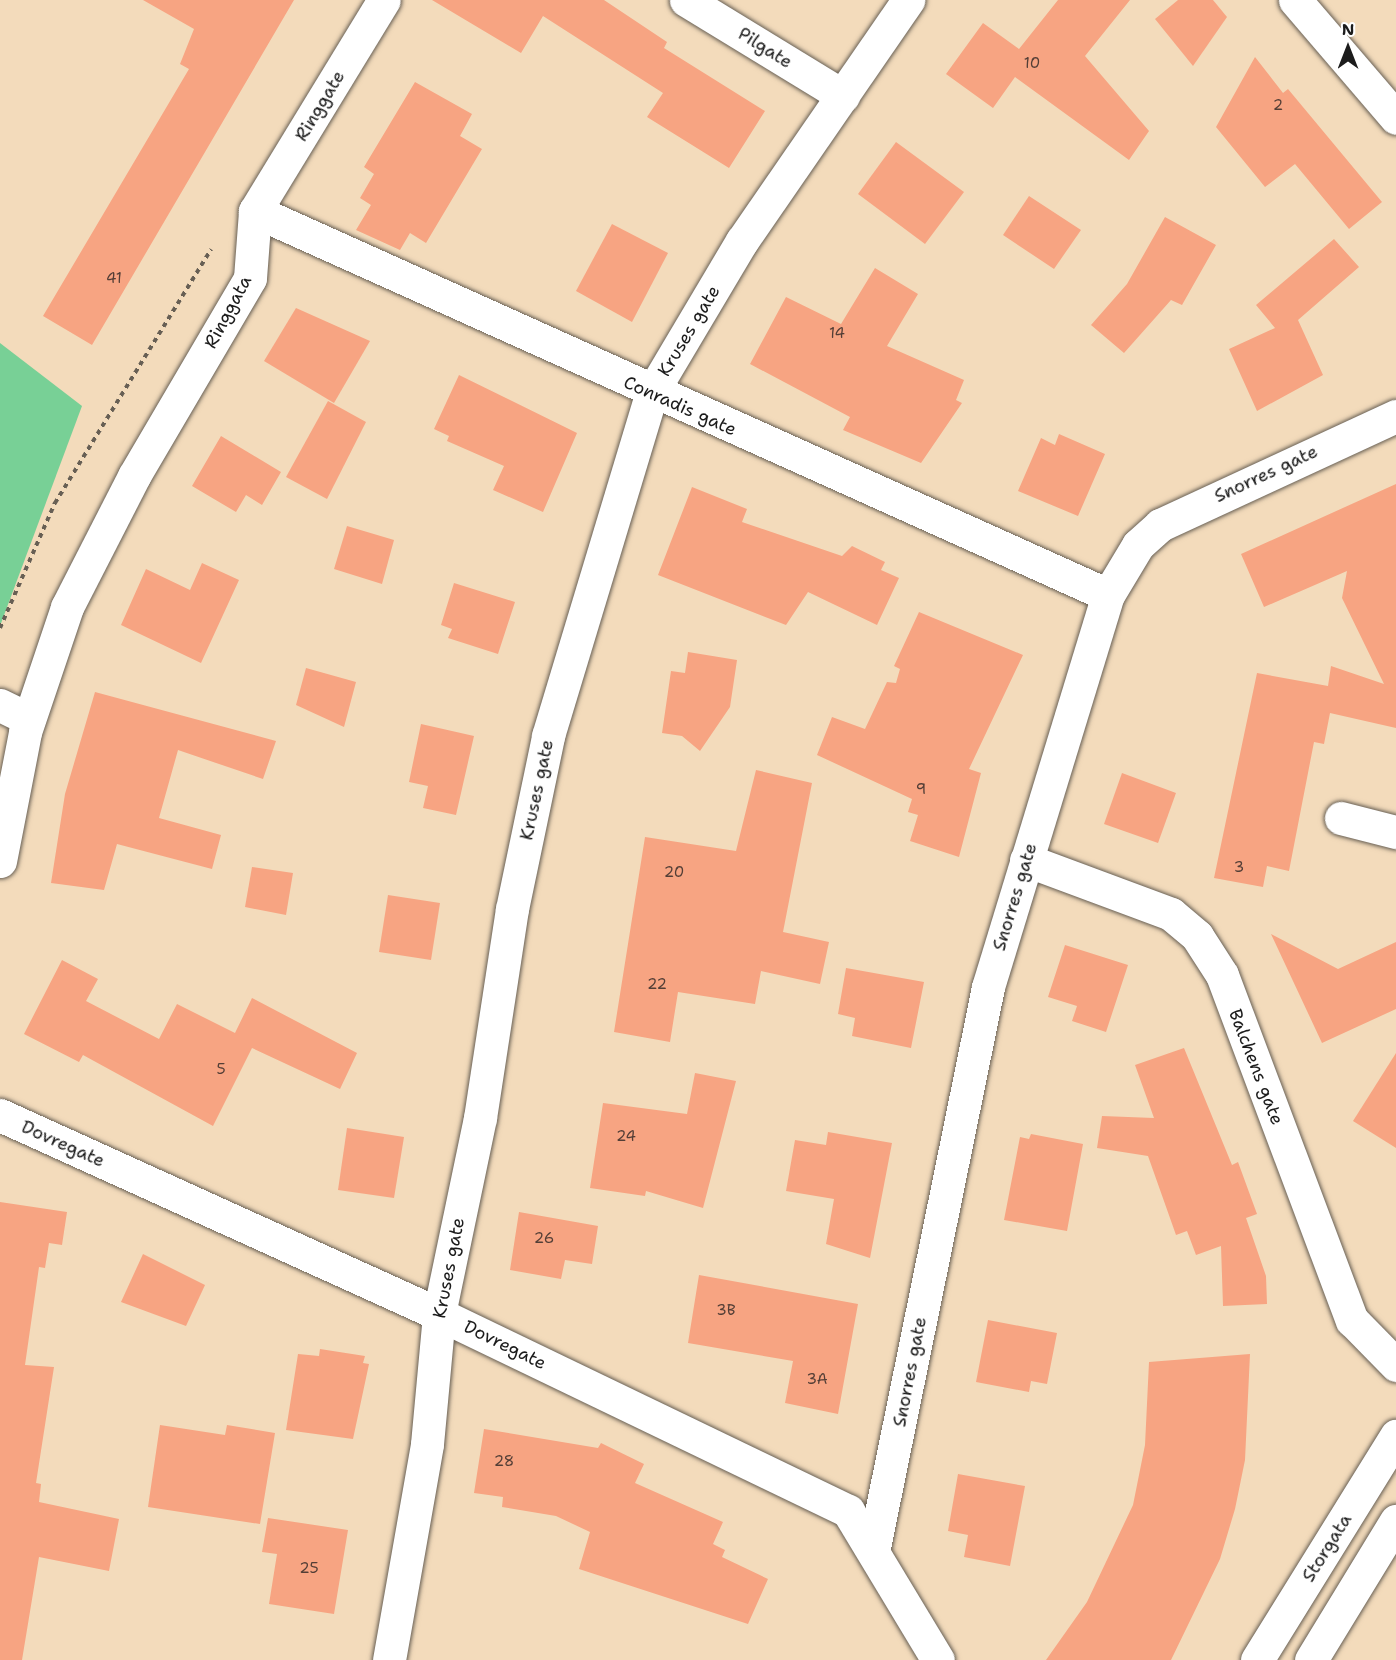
<!DOCTYPE html>
<html>
<head>
<meta charset="utf-8">
<style>
  body { margin:0 }
  #map { position:relative; width:1396px; height:1660px; overflow:hidden; background:#f3dbbb; font-family:"Shantell Sans",sans-serif }
  div>[style] { position:absolute }
  .green>* { inset:0; background:#78d096 }
  .building>* { inset:0; background:#f7a482 }
  .path>* { height:4px; margin-top:-2px; transform-origin:0; background:repeating-linear-gradient(90deg,#675f54 0 4.5px,transparent 0 9px) }
  .roads { filter:drop-shadow(0 0 2px #675f54) drop-shadow(0 0 2px #675f54) }
  .street>* { height:33px; margin:-16.5px; padding:0 16.5px; transform-origin:16.5px; border-radius:16.5px; background:#fff }
  .secondary>* { height:33px; margin:-16.5px; padding:0 16.5px; transform-origin:16.5px; border-radius:16.5px; background:#fff }
  span { translate:-50% -50%; white-space:nowrap; text-align:center; line-height:1.15; -webkit-text-stroke:5px #fff; paint-order:stroke }
  .number-label { font-size:15px; color:#533e36 }
  .number-label span { -webkit-text-stroke-width:0 }
  .street-label { font-size:18px; color:#1c1c1c }
  .north { position:absolute; left:1318px; top:18px; width:60px; height:60px; -webkit-text-stroke:4px #fff; paint-order:stroke; rotate:0deg; font-size:16px; font-weight:700; line-height:24px; text-align:center; color:#1c1c1c }
  .north::after { content:''; display:block; margin:auto; width:21px; height:27px; background:#1c1c1c; clip-path:polygon(50% 0,100% 100%,50% 72%,0 100%) }
</style>
</head>
<body>
<div id="map">
  <div class="green">
    <i style="clip-path:polygon(0 343px,82px 406px,0 626px)"></i>
  </div>
  <div class="building">
    <i style="clip-path:polygon(143px 0,294px 0,92px 345px,43px 316px,189px 69px,180px 64px,194px 29px)"></i>
    <i style="clip-path:polygon(432px 0,604px 0,667px 42px,664px 48px,765px 111px,729px 168px,647px 117px,663px 93px,543px 16px,521px 53px)"></i>
    <i style="clip-path:polygon(1058px 0,1130px 0,1085px 56px,1149px 131px,1129px 160px,1015px 77px,993px 108px,946px 74px,983px 23px,1019px 49px)"></i>
    <i style="clip-path:polygon(1178px 0,1213px 0,1227px 17px,1193px 66px,1155px 19px)"></i>
    <i style="clip-path:polygon(1255px 57px,1283px 93px,1288px 89px,1382px 202px,1349px 229px,1295px 164px,1265px 187px,1216px 127px)"></i>
    <i style="clip-path:polygon(415px 82px,472px 114px,460px 136px,482px 149px,426px 243px,410px 233px,400px 250px,356px 230px,371px 205px,360px 198px,374px 174px,364px 167px)"></i>
    <i style="clip-path:polygon(896px 142px,964px 192px,925px 244px,858px 194px)"></i>
    <i style="clip-path:polygon(1029px 196px,1081px 230px,1054px 269px,1003px 235px)"></i>
    <i style="clip-path:polygon(1165px 217px,1216px 245px,1182px 305px,1171px 300px,1124px 353px,1091px 325px,1127px 284px)"></i>
    <i style="clip-path:polygon(612px 224px,668px 253px,632px 322px,576px 291px)"></i>
    <i style="clip-path:polygon(1334px 239px,1359px 267px,1298px 320px,1323px 375px,1257px 411px,1229px 349px,1275px 328px,1256px 305px)"></i>
    <i style="clip-path:polygon(875px 268px,918px 294px,887px 346px,964px 380px,956px 400px,962px 403px,921px 463px,843px 430px,850px 417px,750px 364px,786px 297px,841px 324px)"></i>
    <i style="clip-path:polygon(296px 308px,370px 341px,334px 403px,264px 361px)"></i>
    <i style="clip-path:polygon(459px 375px,577px 433px,543px 512px,493px 490px,504px 466px,447px 441px,449px 436px,434px 429px)"></i>
    <i style="clip-path:polygon(328px 401px,366px 422px,327px 499px,286px 477px)"></i>
    <i style="clip-path:polygon(1059px 434px,1105px 454px,1078px 516px,1018px 491px,1041px 438px,1055px 445px)"></i>
    <i style="clip-path:polygon(221px 436px,281px 472px,262px 505px,246px 495px,236px 512px,192px 486px)"></i>
    <i style="clip-path:polygon(1396px 484px,1396px 728px,1330px 713px,1324px 744px,1314px 742px,1289px 871px,1267px 866px,1263px 887px,1214px 878px,1257px 673px,1328px 686px,1331px 666px,1384px 684px,1342px 598px,1347px 571px,1264px 607px,1241px 554px)"></i>
    <i style="clip-path:polygon(692px 487px,747px 509px,742px 522px,842px 556px,852px 546px,885px 562px,881px 570px,899px 578px,877px 625px,808px 592px,786px 625px,658px 575px)"></i>
    <i style="clip-path:polygon(347px 526px,394px 540px,382px 584px,334px 569px)"></i>
    <i style="clip-path:polygon(202px 563px,239px 580px,201px 663px,121px 625px,146px 569px,190px 590px)"></i>
    <i style="clip-path:polygon(454px 583px,515px 602px,498px 654px,448px 638px,452px 629px,441px 625px)"></i>
    <i style="clip-path:polygon(919px 612px,1023px 655px,969px 769px,981px 773px,959px 857px,910px 841px,918px 815px,908px 812px,912px 799px,817px 755px,832px 717px,865px 729px,887px 682px,896px 683px,900px 669px,894px 666px)"></i>
    <i style="clip-path:polygon(688px 652px,737px 660px,730px 707px,700px 751px,682px 736px,662px 733px,671px 671px,685px 673px)"></i>
    <i style="clip-path:polygon(306px 668px,356px 682px,344px 727px,296px 705px)"></i>
    <i style="clip-path:polygon(95px 692px,276px 741px,263px 779px,178px 750px,159px 818px,221px 835px,212px 869px,117px 844px,104px 890px,51px 883px,65px 794px)"></i>
    <i style="clip-path:polygon(421px 724px,474px 736px,456px 815px,423px 808px,428px 786px,409px 782px)"></i>
    <i style="clip-path:polygon(756px 770px,812px 783px,783px 932px,829px 942px,820px 984px,761px 971px,755px 1004px,678px 992px,670px 1042px,614px 1032px,645px 837px,736px 851px)"></i>
    <i style="clip-path:polygon(1122px 773px,1176px 793px,1158px 843px,1104px 824px)"></i>
    <i style="clip-path:polygon(252px 867px,293px 873px,286px 915px,245px 907px)"></i>
    <i style="clip-path:polygon(388px 895px,440px 903px,431px 960px,379px 952px)"></i>
    <i style="clip-path:polygon(1271px 934px,1338px 969px,1396px 942px,1396px 1009px,1322px 1043px)"></i>
    <i style="clip-path:polygon(1065px 945px,1128px 965px,1106px 1032px,1072px 1021px,1077px 1006px,1048px 997px)"></i>
    <i style="clip-path:polygon(62px 960px,98px 979px,86px 1001px,159px 1039px,177px 1004px,235px 1033px,252px 998px,357px 1053px,340px 1089px,252px 1048px,213px 1126px,83px 1055px,79px 1062px,24px 1034px)"></i>
    <i style="clip-path:polygon(846px 968px,924px 982px,911px 1048px,852px 1036px,855px 1018px,838px 1014px)"></i>
    <i style="clip-path:polygon(1184px 1048px,1232px 1165px,1238px 1162px,1257px 1214px,1246px 1218px,1266px 1276px,1267px 1304px,1223px 1306px,1221px 1246px,1196px 1255px,1187px 1231px,1176px 1235px,1148px 1156px,1097px 1148px,1102px 1116px,1154px 1118px,1135px 1065px)"></i>
    <i style="clip-path:polygon(1396px 1053px,1396px 1148px,1353px 1121px)"></i>
    <i style="clip-path:polygon(695px 1073px,736px 1081px,703px 1208px,646px 1191px,645px 1196px,590px 1188px,603px 1103px,687px 1114px)"></i>
    <i style="clip-path:polygon(347px 1128px,404px 1137px,394px 1198px,338px 1190px)"></i>
    <i style="clip-path:polygon(828px 1132px,892px 1143px,870px 1258px,826px 1244px,834px 1199px,786px 1191px,795px 1140px,826px 1145px)"></i>
    <i style="clip-path:polygon(1031px 1134px,1083px 1144px,1067px 1231px,1004px 1220px,1020px 1137px,1029px 1139px)"></i>
    <i style="clip-path:polygon(0 1202px,67px 1212px,62px 1245px,49px 1243px,45px 1268px,39px 1267px,25px 1365px,54px 1367px,36px 1483px,41px 1484px,39px 1502px,119px 1519px,109px 1571px,39px 1557px,22px 1660px,0 1660px)"></i>
    <i style="clip-path:polygon(519px 1212px,598px 1226px,592px 1264px,565px 1260px,561px 1279px,510px 1270px)"></i>
    <i style="clip-path:polygon(143px 1254px,205px 1285px,186px 1326px,121px 1302px)"></i>
    <i style="clip-path:polygon(699px 1275px,858px 1304px,838px 1414px,785px 1403px,793px 1361px,688px 1343px)"></i>
    <i style="clip-path:polygon(988px 1320px,1057px 1333px,1047px 1384px,1031px 1381px,1029px 1392px,976px 1382px)"></i>
    <i style="clip-path:polygon(320px 1349px,365px 1356px,363px 1363px,369px 1364px,353px 1439px,286px 1430px,298px 1354px,319px 1356px)"></i>
    <i style="clip-path:polygon(1250px 1354px,1245px 1460px,1235px 1509px,1220px 1559px,1171px 1660px,1046px 1660px,1087px 1602px,1133px 1505px,1145px 1445px,1149px 1362px)"></i>
    <i style="clip-path:polygon(160px 1425px,225px 1435px,227px 1425px,275px 1433px,260px 1524px,148px 1507px)"></i>
    <i style="clip-path:polygon(484px 1429px,598px 1448px,601px 1443px,644px 1464px,635px 1483px,723px 1522px,713px 1544px,725px 1550px,722px 1557px,768px 1579px,748px 1624px,579px 1569px,590px 1532px,556px 1516px,502px 1507px,503px 1497px,474px 1493px)"></i>
    <i style="clip-path:polygon(958px 1474px,1025px 1486px,1010px 1566px,964px 1557px,968px 1535px,948px 1531px)"></i>
    <i style="clip-path:polygon(268px 1518px,348px 1530px,334px 1614px,269px 1604px,277px 1554px,262px 1552px)"></i>
  </div>
  <div class="path">
    <i style="left:0;top:628px;width:137px;rotate:-66.3deg"></i>
    <i style="left:55px;top:503px;width:298px;rotate:-58.4deg"></i>
  </div>
  <div class="roads">
    <div class="street">
      <i style="left:686px;top:0;width:184px;rotate:31.4deg"></i>
      <i style="left:1295px;top:0;width:155px;rotate:49.4deg"></i>
      <i style="left:255px;top:211px;width:935px;rotate:24.24deg"></i>
      <i style="left:0;top:705px;width:32px;rotate:26deg"></i>
      <i style="left:1341px;top:818px;width:57px;rotate:14.3deg"></i>
      <i style="left:1026px;top:860px;width:155px;rotate:20.4deg"></i>
      <i style="left:1171px;top:914px;width:34px;rotate:40deg"></i>
      <i style="left:1197px;top:936px;width:46px;rotate:57.3deg"></i>
      <i style="left:1222px;top:975px;width:369px;rotate:69.4deg"></i>
      <i style="left:1352px;top:1320px;width:63px;rotate:45.6deg"></i>
      <i style="left:0;top:861px;width:131px;rotate:-79deg"></i>
      <i style="left:25px;top:732px;width:132px;rotate:-71.4deg"></i>
      <i style="left:67px;top:607px;width:147px;rotate:-62.9deg"></i>
      <i style="left:134px;top:476px;width:229px;rotate:-59.6deg"></i>
      <i style="left:250px;top:278px;width:67px;rotate:-85.7deg"></i>
      <i style="left:255px;top:211px;width:247px;rotate:-58.6deg"></i>
      <i style="left:0;top:1115px;width:482px;rotate:24.4deg"></i>
      <i style="left:439px;top:1314px;width:454px;rotate:25.7deg"></i>
      <i style="left:848px;top:1511px;width:174px;rotate:58.9deg"></i>
      <i style="left:874px;top:1547px;width:571px;rotate:-78.49deg"></i>
      <i style="left:988px;top:987px;width:410px;rotate:-73deg"></i>
      <i style="left:1108px;top:595px;width:58px;rotate:-59deg"></i>
      <i style="left:1138px;top:545px;width:30px;rotate:-42deg"></i>
      <i style="left:1160px;top:525px;width:260px;rotate:-24.8deg"></i>
      <i style="left:389px;top:1660px;width:219px;rotate:-80deg"></i>
      <i style="left:427px;top:1444px;width:131px;rotate:-84.7deg"></i>
      <i style="left:439px;top:1314px;width:200px;rotate:-78.2deg"></i>
      <i style="left:480px;top:1118px;width:211px;rotate:-81.3deg"></i>
      <i style="left:512px;top:909px;width:177px;rotate:-78.2deg"></i>
      <i style="left:548px;top:736px;width:357px;rotate:-73.2deg"></i>
      <i style="left:651px;top:394px;width:178px;rotate:-59.3deg"></i>
      <i style="left:742px;top:241px;width:293px;rotate:-55.4deg"></i>
    </div>
    <div class="secondary">
      <i style="left:1257px;top:1660px;width:264px;rotate:-58.2deg"></i>
      <i style="left:1311px;top:1660px;width:163px;rotate:-58.6deg"></i>
    </div>
  </div>
  <div class="number-label">
    <span style="left:1032px;top:64px">10</span>
    <span style="left:1278px;top:106px">2</span>
    <span style="left:114px;top:279px">41</span>
    <span style="left:837px;top:334px">14</span>
    <span style="left:921px;top:790px">9</span>
    <span style="left:1239px;top:868px">3</span>
    <span style="left:674px;top:873px">20</span>
    <span style="left:657px;top:985px">22</span>
    <span style="left:221px;top:1070px">5</span>
    <span style="left:626px;top:1137px">24</span>
    <span style="left:544px;top:1239px">26</span>
    <span style="left:726px;top:1311px">3B</span>
    <span style="left:817px;top:1380px">3A</span>
    <span style="left:504px;top:1462px">28</span>
    <span style="left:309px;top:1569px">25</span>
  </div>
  <div class="street-label">
    <span style="left:765px;top:48px;rotate:32deg">Pilgate</span>
    <span style="left:320px;top:106px;rotate:-59deg">Ringgate</span>
    <span style="left:228px;top:312px;rotate:-62deg">Ringgata</span>
    <span style="left:689px;top:331px;rotate:-59deg">Kruses gate</span>
    <span style="left:680px;top:406px;rotate:24deg">Conradis gate</span>
    <span style="left:1266px;top:474px;rotate:-25deg">Snorres gate</span>
    <span style="left:537px;top:790px;rotate:-78deg">Kruses gate</span>
    <span style="left:1015px;top:897px;rotate:-73deg">Snorres gate</span>
    <span style="left:1256px;top:1067px;rotate:69deg">Balchens gate</span>
    <span style="left:63px;top:1144px;rotate:24deg">Dovregate</span>
    <span style="left:449px;top:1268px;rotate:-79deg">Kruses gate</span>
    <span style="left:505px;top:1345px;rotate:26deg">Dovregate</span>
    <span style="left:910px;top:1372px;rotate:-79deg">Snorres gate</span>
    <span style="left:1327px;top:1548px;rotate:-58deg">Storgata</span>
  </div>
  <div class="north">N</div>
</div>
</body>
</html>
